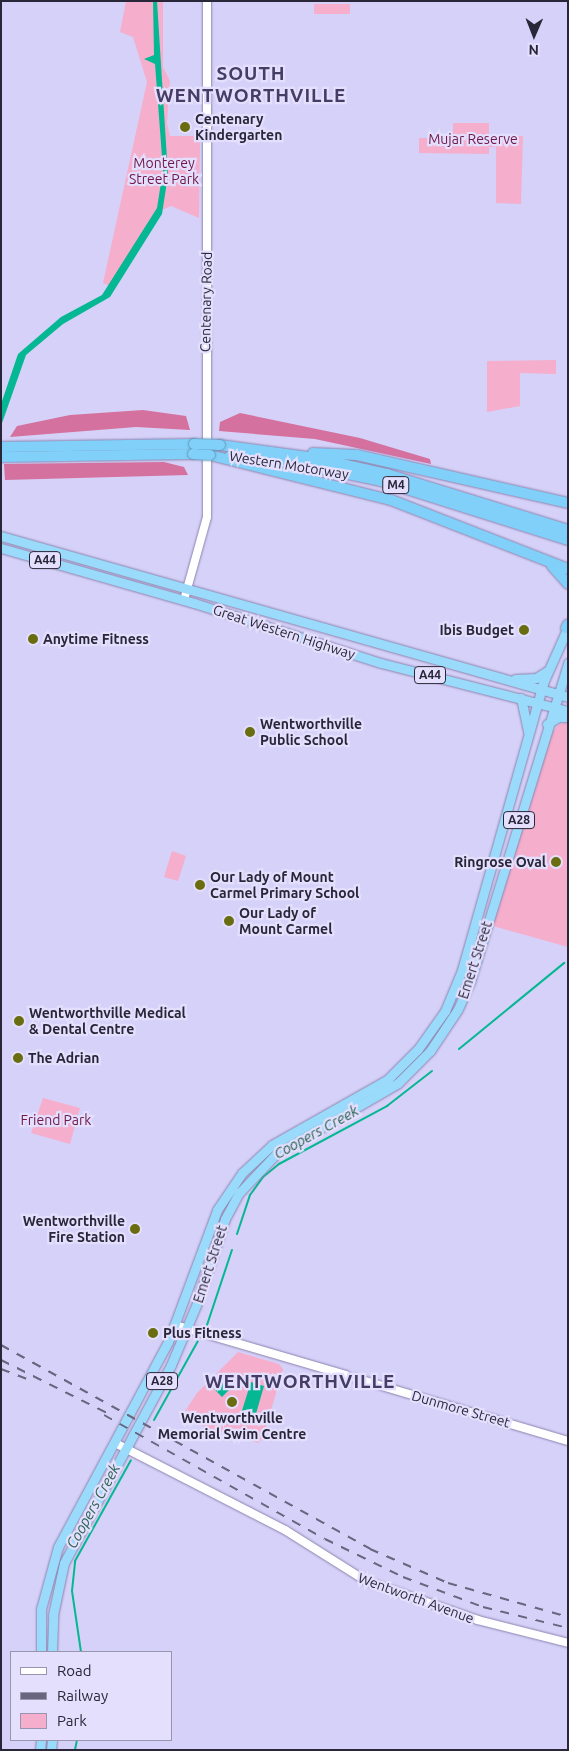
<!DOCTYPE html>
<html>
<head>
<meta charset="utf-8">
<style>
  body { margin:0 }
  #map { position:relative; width:569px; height:1751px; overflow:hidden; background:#d6d1f8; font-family:Ubuntu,sans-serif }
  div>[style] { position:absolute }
  .green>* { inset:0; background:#f5aecc }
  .forest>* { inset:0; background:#d4719f }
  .water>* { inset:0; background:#06b793 }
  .stream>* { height:2px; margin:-1px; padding:0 1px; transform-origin:1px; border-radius:1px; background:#06b793 }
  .roads { filter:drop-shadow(0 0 1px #8b84b0) drop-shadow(0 0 1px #8b84b0) }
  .secondary>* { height:8px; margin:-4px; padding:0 4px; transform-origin:4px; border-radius:4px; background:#fff }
  .trunk>* { height:9px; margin:-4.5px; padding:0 4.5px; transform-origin:4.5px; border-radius:4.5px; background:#9adafa }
  .motorway>* { height:10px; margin:-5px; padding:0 5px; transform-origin:5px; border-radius:5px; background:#80d0f9 }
  .rail>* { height:2px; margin-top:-1px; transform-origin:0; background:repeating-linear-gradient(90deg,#68657f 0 9px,transparent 0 18px) }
  .bridges { filter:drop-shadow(0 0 1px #6294b6) drop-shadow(0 0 1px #6294b6) }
  .motorway-bridge>* { height:10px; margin:-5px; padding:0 5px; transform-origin:5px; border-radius:5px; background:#80d0f9 }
  .dots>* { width:14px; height:14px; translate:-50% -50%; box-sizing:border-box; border:2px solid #e3dffd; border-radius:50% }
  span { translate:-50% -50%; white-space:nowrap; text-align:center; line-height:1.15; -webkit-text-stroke:4.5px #e3dffd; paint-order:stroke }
  .shield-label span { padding:1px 4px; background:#e3dffd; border:1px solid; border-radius:4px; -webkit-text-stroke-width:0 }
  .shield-label { font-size:12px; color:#292639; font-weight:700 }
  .poi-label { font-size:14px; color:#292639; font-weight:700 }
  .left { translate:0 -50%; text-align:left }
  .right { translate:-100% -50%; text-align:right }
  .park-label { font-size:14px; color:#701747 }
  .street-label { font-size:14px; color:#292639 }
  .water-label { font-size:15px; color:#2b6353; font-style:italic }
  .district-label { font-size:19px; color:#453d65; font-weight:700; letter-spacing:1px }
  .frame { position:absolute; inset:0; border:2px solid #292639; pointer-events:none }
  .legend { position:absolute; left:10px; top:1651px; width:162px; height:90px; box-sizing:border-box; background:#e3dffd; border:1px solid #9995af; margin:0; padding:6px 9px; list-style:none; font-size:15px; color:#292639 }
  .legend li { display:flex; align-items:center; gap:10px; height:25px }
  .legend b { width:25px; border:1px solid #9995af }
  .north { position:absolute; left:509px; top:10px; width:50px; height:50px; -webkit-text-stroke:4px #e3dffd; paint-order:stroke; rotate:181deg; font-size:14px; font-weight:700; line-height:20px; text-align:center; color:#292639 }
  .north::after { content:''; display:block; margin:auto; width:18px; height:22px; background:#292639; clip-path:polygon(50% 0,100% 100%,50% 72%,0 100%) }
</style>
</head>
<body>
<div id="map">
  <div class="green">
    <i style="clip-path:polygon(126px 1px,163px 1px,163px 67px,170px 81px,167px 123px,170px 136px,200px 136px,199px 218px,171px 206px,155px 213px,110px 286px,103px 283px,147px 82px,133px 37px,120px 32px)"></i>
    <i style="clip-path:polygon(314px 4px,350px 4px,350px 14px,314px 14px)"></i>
    <i style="clip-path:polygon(453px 123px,489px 123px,489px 136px,523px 136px,521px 204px,496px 203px,496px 147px,489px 147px,489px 154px,419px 153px,419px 138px,453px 138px)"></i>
    <i style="clip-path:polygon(556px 360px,556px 374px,520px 373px,520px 406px,487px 412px,487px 361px)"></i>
    <i style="clip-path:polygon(568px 722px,568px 947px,493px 926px,550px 736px,558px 725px)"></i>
    <i style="clip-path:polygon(172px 851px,186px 856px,178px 881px,164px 877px)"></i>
    <i style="clip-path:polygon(43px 1098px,80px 1108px,70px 1144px,31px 1133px)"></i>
    <i style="clip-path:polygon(238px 1352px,279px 1364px,283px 1369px,263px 1438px,258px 1443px,202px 1426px,203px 1419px,185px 1411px,197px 1393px)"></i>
  </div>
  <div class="forest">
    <i style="clip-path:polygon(143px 410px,186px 416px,190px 430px,136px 427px,10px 437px,17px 426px,70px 415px)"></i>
    <i style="clip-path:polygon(240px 413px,360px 438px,430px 459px,431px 464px,315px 439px,219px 431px,220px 422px)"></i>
    <i style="clip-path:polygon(164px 462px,184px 467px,188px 475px,5px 480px,4px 464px)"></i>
  </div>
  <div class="water">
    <i style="clip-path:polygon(153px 1px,157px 1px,168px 175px,162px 214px,110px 297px,63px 324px,26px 355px,1px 426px,1px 404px,18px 354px,61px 317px,102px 295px,157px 208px,163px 170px,155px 64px,144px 59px,154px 55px)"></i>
    <i style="clip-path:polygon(228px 1375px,236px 1383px,222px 1397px,214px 1389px)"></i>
    <i style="clip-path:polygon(251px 1382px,264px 1386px,253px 1424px,239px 1420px)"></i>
  </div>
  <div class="stream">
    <i style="left:459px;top:1049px;width:136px;rotate:-39.3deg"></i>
    <i style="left:237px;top:1234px;width:41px;rotate:-71.6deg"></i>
    <i style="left:250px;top:1195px;width:22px;rotate:-54deg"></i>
    <i style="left:263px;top:1177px;width:21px;rotate:-39deg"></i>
    <i style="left:279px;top:1164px;width:123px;rotate:-28.2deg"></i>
    <i style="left:387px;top:1106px;width:57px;rotate:-37.9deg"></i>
    <i style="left:207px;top:1325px;width:79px;rotate:-71.6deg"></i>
    <i style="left:154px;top:1420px;width:90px;rotate:-60.9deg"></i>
    <i style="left:81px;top:1652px;width:62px;rotate:-98.4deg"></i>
    <i style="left:72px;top:1591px;width:30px;rotate:-84deg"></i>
    <i style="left:75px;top:1561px;width:115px;rotate:-61deg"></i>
    <i style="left:75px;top:1750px;width:10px;rotate:-79deg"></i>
  </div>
  <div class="roads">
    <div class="secondary">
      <i style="left:184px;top:600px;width:86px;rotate:-74.5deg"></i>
      <i style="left:207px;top:517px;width:516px;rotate:-90deg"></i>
      <i style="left:175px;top:1325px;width:178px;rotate:16.3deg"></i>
      <i style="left:355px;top:1378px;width:222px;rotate:16.5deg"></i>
      <i style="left:115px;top:1443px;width:191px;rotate:27.1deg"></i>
      <i style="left:285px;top:1530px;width:96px;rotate:32.2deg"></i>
      <i style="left:366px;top:1581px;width:119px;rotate:19.2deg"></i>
      <i style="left:478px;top:1620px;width:93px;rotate:14.3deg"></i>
    </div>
    <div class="trunk">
      <i style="left:1px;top:536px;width:589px;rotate:15.85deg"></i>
      <i style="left:1px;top:548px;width:201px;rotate:15.9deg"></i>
      <i style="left:194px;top:603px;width:196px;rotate:17.8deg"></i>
      <i style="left:381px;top:663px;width:193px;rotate:14.4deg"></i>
      <i style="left:515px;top:679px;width:21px;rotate:-3deg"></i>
      <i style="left:536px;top:678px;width:13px;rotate:-32deg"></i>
      <i style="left:521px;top:698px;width:35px;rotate:78deg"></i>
      <i style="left:547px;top:724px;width:13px;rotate:-32deg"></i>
      <i style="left:558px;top:717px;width:10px"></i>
      <i style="left:41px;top:1652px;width:43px;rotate:-90deg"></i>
      <i style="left:41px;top:1609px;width:64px;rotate:-74.7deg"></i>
      <i style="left:58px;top:1547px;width:233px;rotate:-61.8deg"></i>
      <i style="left:168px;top:1342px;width:141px;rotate:-69.6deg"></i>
      <i style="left:217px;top:1210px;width:45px;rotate:-56deg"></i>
      <i style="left:242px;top:1173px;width:41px;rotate:-43deg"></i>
      <i style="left:272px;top:1145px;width:133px;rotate:-29.6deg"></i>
      <i style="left:388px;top:1079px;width:42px;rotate:-45deg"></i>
      <i style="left:418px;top:1049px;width:47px;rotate:-54.6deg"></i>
      <i style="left:445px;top:1011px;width:44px;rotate:-67.5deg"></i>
      <i style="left:462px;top:970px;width:298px;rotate:-74.2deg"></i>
      <i style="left:543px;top:683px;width:61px;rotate:-65.9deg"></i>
      <i style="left:52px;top:1652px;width:37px;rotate:-88deg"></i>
      <i style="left:53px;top:1615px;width:53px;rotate:-78.1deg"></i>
      <i style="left:64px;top:1563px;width:225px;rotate:-61.6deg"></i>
      <i style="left:171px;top:1365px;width:67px;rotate:-67.2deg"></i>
      <i style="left:197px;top:1303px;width:89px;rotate:-71.6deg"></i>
      <i style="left:225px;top:1219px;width:30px;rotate:-62deg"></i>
      <i style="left:239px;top:1193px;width:55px;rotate:-46.5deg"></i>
      <i style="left:277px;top:1153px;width:140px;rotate:-30deg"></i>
      <i style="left:398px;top:1083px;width:45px;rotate:-45deg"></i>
      <i style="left:430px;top:1051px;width:50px;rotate:-56.3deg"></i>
      <i style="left:458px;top:1009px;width:30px;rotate:-66deg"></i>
      <i style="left:470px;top:982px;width:334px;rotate:-72.9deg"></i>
      <i style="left:40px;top:1750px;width:10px;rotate:-84deg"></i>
      <i style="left:51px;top:1750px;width:10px;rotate:-84deg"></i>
    </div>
    <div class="motorway">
      <i style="left:220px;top:445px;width:96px;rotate:7.8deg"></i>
      <i style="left:315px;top:458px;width:74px;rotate:12.5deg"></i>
      <i style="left:387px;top:474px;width:189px;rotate:17.2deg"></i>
      <i style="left:1px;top:447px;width:193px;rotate:-0.9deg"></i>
      <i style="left:313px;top:453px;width:44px;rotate:2.6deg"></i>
      <i style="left:357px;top:455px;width:216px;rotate:12.8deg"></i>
      <i style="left:210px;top:455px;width:187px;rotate:14deg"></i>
      <i style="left:391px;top:500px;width:190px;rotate:21.3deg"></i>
      <i style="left:230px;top:456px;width:70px;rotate:6.5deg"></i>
      <i style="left:300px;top:464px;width:83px;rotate:11.9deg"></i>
      <i style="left:381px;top:481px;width:196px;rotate:17.5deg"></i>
      <i style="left:1px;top:457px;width:192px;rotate:-0.9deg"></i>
      <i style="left:552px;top:566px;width:24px;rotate:48deg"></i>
      <i style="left:566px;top:628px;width:4px;rotate:-63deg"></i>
    </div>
  </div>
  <div class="rail">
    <i style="left:1px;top:1345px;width:422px;rotate:28.9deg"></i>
    <i style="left:370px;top:1549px;width:85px;rotate:23.6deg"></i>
    <i style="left:448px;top:1583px;width:125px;rotate:15.8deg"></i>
    <i style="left:1px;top:1360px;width:125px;rotate:26.6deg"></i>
    <i style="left:1px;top:1369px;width:30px;rotate:21deg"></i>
    <i style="left:104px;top:1415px;width:253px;rotate:29.3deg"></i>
    <i style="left:325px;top:1539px;width:87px;rotate:26deg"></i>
    <i style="left:403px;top:1577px;width:85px;rotate:20.6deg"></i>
    <i style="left:483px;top:1607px;width:88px;rotate:13.9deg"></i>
  </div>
  <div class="bridges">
    <div class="motorway-bridge">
      <i style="left:194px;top:444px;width:26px;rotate:2deg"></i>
      <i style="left:193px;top:454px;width:17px;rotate:3deg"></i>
    </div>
  </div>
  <div class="dots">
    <i style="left:185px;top:127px;background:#696c0f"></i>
    <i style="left:524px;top:630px;background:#696c0f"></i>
    <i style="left:33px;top:639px;background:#696c0f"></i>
    <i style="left:250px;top:732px;background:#696c0f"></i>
    <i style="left:556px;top:862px;background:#696c0f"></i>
    <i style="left:200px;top:885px;background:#696c0f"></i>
    <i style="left:229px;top:921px;background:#696c0f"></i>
    <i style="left:19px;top:1021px;background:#696c0f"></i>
    <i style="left:18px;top:1058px;background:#696c0f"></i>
    <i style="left:135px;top:1229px;background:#696c0f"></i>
    <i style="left:153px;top:1333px;background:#696c0f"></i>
    <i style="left:232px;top:1402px;background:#696c0f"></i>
  </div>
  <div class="shield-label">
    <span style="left:396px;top:485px">M4</span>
    <span style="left:45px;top:560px">A44</span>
    <span style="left:430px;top:675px">A44</span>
    <span style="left:519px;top:820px">A28</span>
    <span style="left:162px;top:1381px">A28</span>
  </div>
  <div class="poi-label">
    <span class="left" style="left:195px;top:127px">Centenary<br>Kindergarten</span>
    <span class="right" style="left:514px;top:630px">Ibis Budget</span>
    <span class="left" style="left:43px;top:639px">Anytime Fitness</span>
    <span class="left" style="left:260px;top:732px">Wentworthville<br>Public School</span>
    <span class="right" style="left:546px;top:862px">Ringrose Oval</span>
    <span class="left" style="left:210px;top:885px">Our Lady of Mount<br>Carmel Primary School</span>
    <span class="left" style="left:239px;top:921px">Our Lady of<br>Mount Carmel</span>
    <span class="left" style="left:29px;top:1021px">Wentworthville Medical<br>&amp; Dental Centre</span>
    <span class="left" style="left:28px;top:1058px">The Adrian</span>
    <span class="right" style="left:125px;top:1229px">Wentworthville<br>Fire Station</span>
    <span class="left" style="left:163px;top:1333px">Plus Fitness</span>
    <span style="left:232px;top:1426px">Wentworthville<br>Memorial Swim Centre</span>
  </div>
  <div class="park-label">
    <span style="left:473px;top:139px">Mujar Reserve</span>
    <span style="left:164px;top:171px">Monterey<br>Street Park</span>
    <span style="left:56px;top:1120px">Friend Park</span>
  </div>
  <div class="street-label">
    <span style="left:206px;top:302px;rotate:-89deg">Centenary Road</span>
    <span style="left:289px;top:465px;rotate:9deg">Western Motorway</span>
    <span style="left:284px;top:632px;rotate:18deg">Great Western Highway</span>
    <span style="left:475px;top:960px;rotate:-72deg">Emert Street</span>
    <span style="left:210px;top:1264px;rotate:-72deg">Emert Street</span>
    <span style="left:461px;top:1409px;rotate:16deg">Dunmore Street</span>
    <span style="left:416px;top:1598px;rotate:20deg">Wentworth Avenue</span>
  </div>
  <div class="water-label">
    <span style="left:316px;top:1132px;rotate:-29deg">Coopers Creek</span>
    <span style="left:93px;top:1506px;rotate:-61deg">Coopers Creek</span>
  </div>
  <div class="district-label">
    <span style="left:251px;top:85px">SOUTH<br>WENTWORTHVILLE</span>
    <span style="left:300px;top:1382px">WENTWORTHVILLE</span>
  </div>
  <div class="frame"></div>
  <ul class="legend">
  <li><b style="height:6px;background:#fff"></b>Road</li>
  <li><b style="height:6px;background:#68657f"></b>Railway</li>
  <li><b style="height:14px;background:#f5aecc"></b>Park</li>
  </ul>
  <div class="north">N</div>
</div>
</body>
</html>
